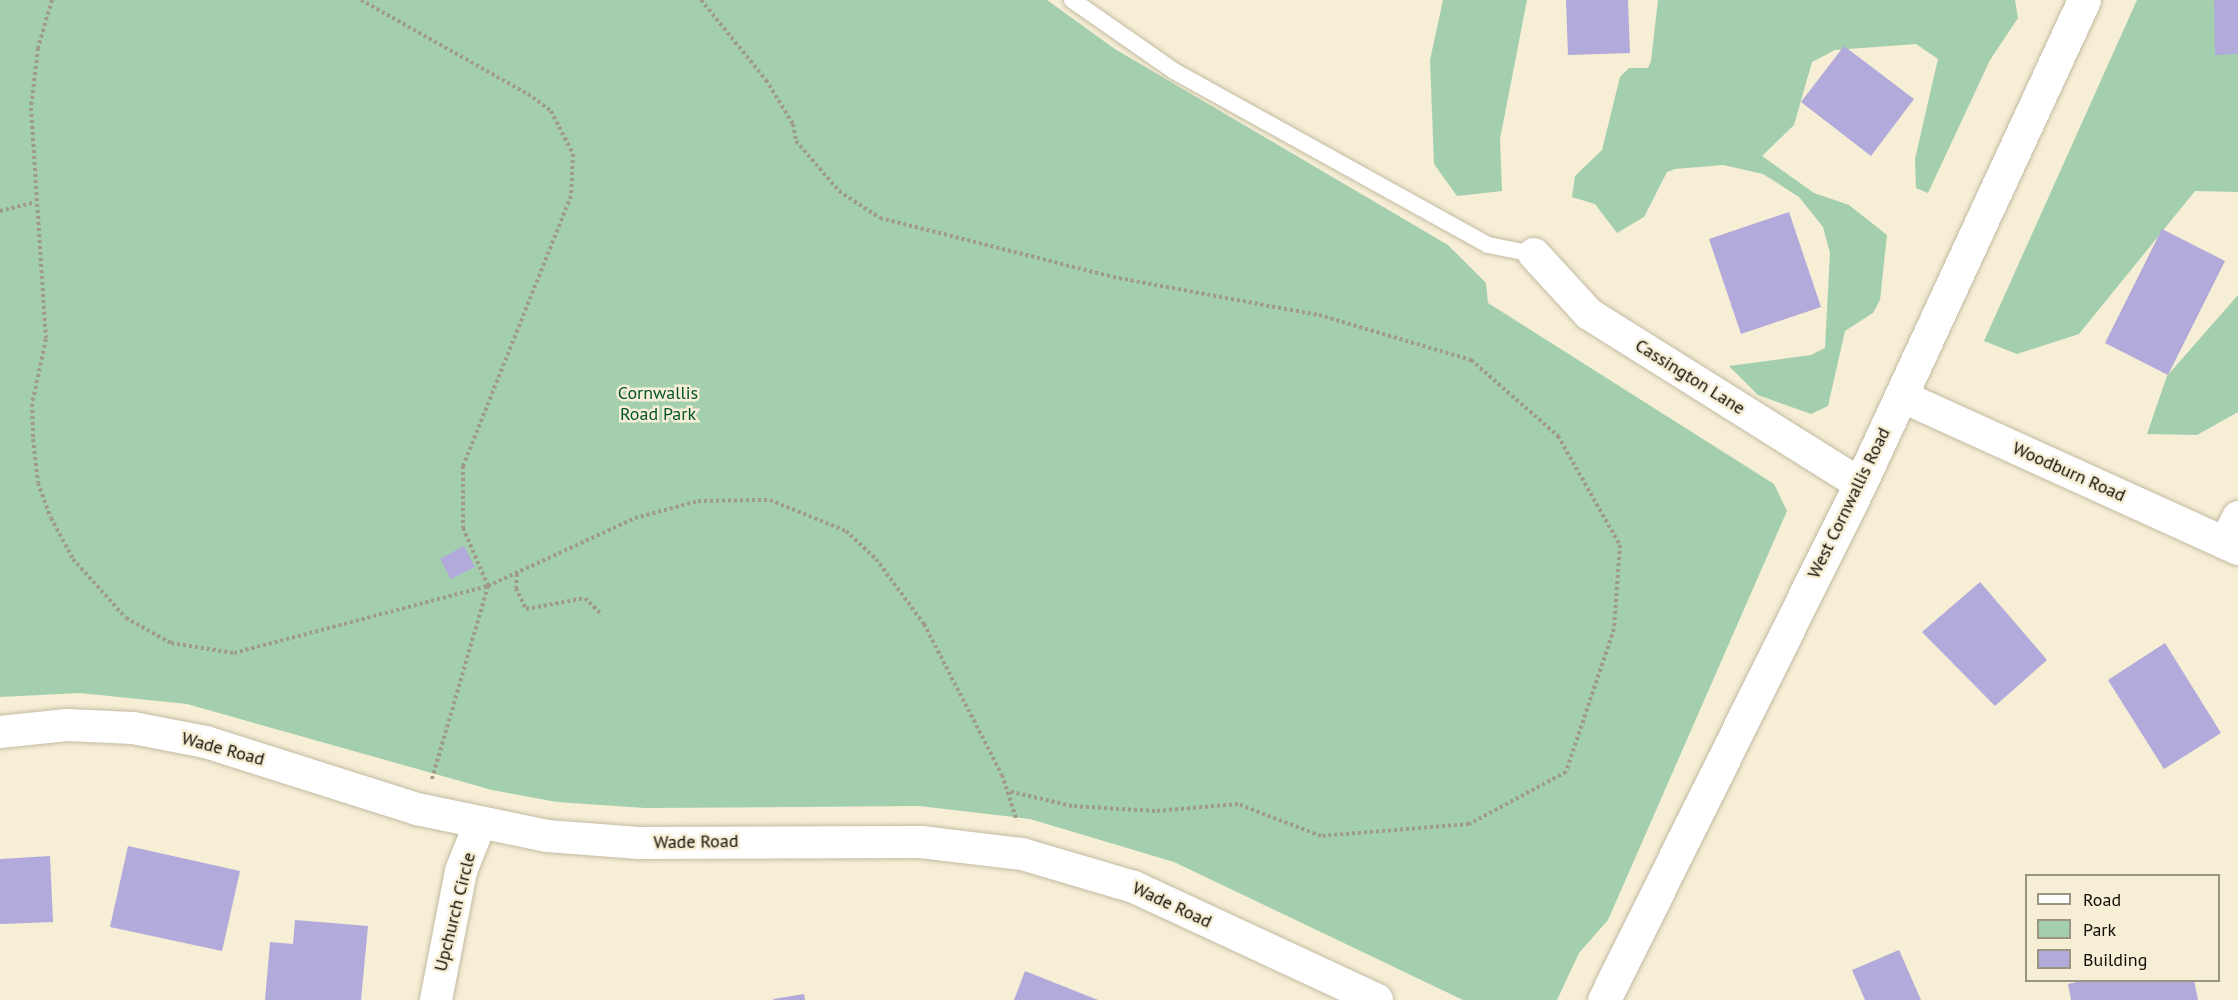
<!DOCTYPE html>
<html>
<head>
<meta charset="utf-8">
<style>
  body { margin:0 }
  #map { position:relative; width:2238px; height:1000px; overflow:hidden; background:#f6eed5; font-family:"PT Sans",sans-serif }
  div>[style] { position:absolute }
  .green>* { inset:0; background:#a3cfaf }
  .building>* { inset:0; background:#b1aadb }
  .path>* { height:4px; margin-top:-2px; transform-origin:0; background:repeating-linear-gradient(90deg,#a09a88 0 3px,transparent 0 6px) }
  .roads { filter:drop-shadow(0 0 2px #c2bba3) drop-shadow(0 0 2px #c2bba3) }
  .lane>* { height:16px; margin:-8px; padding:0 8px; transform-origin:8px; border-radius:8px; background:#fff }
  .street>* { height:32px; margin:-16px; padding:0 16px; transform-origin:16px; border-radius:16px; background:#fff }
  .secondary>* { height:33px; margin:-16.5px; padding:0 16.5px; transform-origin:16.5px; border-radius:16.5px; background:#fff }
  span { translate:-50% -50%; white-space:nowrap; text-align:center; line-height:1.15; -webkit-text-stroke:5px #f6eed5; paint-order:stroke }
  .street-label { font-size:18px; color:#0f0d05 }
  .park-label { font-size:18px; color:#02552b }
  .legend { position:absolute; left:2025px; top:874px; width:195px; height:108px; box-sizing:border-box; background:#f6eed5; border:2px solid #9a9482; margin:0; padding:8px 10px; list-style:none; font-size:18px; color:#0f0d05 }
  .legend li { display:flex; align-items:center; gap:12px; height:30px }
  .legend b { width:30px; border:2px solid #9a9482 }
</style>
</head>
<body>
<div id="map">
  <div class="green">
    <i style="clip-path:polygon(0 0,1047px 0,1115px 49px,1448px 245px,1486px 283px,1488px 303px,1774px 484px,1787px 511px,1608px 920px,1579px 953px,1557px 1000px,1463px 1000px,1174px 862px,1030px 819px,919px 806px,645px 808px,557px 802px,492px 790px,187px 704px,80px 693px,0 697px)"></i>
    <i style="clip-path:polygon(1443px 0,1527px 0,1500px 139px,1502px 191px,1457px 196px,1434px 164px,1430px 60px)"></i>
    <i style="clip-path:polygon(1658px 0,2015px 0,2018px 18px,1990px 60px,1928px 193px,1916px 188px,1915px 159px,1938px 59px,1916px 44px,1835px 50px,1812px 62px,1794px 125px,1762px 156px,1814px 193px,1849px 205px,1887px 235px,1880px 300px,1873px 313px,1845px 331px,1828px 406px,1811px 414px,1758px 395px,1729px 366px,1811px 355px,1825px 348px,1830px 253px,1823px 227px,1799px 197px,1763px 174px,1723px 165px,1675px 169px,1667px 172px,1644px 217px,1617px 233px,1595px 204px,1572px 197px,1575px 176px,1602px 150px,1620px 77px,1629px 68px,1648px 68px,1651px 61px)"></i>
    <i style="clip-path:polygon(2137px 0,2238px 0,2238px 192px,2195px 191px,2079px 334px,2017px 354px,1984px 341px)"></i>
    <i style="clip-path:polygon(2238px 295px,2238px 412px,2197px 435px,2147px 434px,2167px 376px)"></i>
  </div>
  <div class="building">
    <i style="clip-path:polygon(1566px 0,1628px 0,1630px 53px,1568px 55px)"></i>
    <i style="clip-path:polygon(2214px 0,2238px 0,2238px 54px,2215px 55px)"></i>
    <i style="clip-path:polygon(1844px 46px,1914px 99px,1871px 156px,1801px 102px)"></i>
    <i style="clip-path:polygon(1789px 212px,1821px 307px,1741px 334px,1709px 239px)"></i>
    <i style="clip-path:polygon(2162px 229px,2225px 261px,2168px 375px,2105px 343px)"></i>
    <i style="clip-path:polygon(464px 546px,475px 567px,451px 579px,440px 559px)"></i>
    <i style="clip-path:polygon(1980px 582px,2047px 660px,1995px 706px,1922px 632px)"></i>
    <i style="clip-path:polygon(2165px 643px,2221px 733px,2164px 769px,2108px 680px)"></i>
    <i style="clip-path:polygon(128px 846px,240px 871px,222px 951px,110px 927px)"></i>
    <i style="clip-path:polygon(50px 856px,53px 922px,0 924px,0 859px)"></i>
    <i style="clip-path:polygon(295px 920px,368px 926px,361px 1000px,265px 1000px,270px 942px,293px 944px)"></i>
    <i style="clip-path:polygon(1899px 950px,1921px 1000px,1865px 1000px,1852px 970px)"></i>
    <i style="clip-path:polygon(1025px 971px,1098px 1000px,1014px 1000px)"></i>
    <i style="clip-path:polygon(2086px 980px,2194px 980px,2198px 1000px,2071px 1000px,2068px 984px)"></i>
    <i style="clip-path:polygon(804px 994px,805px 1000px,774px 1000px,773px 999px)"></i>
  </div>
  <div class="path">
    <i style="left:52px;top:0;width:50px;rotate:106.3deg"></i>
    <i style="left:38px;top:48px;width:60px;rotate:96.7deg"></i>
    <i style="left:31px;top:108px;width:231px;rotate:86.3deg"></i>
    <i style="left:46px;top:339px;width:66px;rotate:102.2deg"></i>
    <i style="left:32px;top:404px;width:35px;rotate:88deg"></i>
    <i style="left:33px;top:439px;width:44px;rotate:83.5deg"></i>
    <i style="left:38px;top:483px;width:37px;rotate:70deg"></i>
    <i style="left:51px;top:518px;width:47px;rotate:61.8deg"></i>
    <i style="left:73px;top:559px;width:79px;rotate:48.1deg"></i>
    <i style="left:126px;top:618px;width:51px;rotate:29.1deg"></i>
    <i style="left:171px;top:643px;width:64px;rotate:9deg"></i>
    <i style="left:234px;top:653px;width:263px;rotate:-14.8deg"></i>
    <i style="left:488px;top:586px;width:162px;rotate:-24.8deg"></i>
    <i style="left:635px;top:518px;width:65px;rotate:-15.1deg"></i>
    <i style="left:698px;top:501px;width:72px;rotate:-0.8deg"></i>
    <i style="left:770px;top:500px;width:82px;rotate:22.2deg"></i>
    <i style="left:846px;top:531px;width:41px;rotate:43deg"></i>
    <i style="left:876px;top:559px;width:81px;rotate:53.6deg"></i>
    <i style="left:924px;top:624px;width:170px;rotate:62.7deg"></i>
    <i style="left:1002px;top:775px;width:48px;rotate:71.9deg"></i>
    <i style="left:361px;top:0;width:192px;rotate:29.4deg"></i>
    <i style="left:528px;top:94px;width:29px;rotate:36deg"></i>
    <i style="left:551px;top:111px;width:48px;rotate:62.9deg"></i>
    <i style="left:573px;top:154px;width:42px;rotate:92.7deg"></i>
    <i style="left:571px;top:196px;width:291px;rotate:111.8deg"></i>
    <i style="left:463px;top:466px;width:62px;rotate:90deg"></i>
    <i style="left:463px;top:528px;width:63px;rotate:66.7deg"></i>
    <i style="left:488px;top:586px;width:201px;rotate:106.2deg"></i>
    <i style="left:701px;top:0;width:103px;rotate:50.9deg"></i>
    <i style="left:766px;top:80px;width:52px;rotate:58.5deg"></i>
    <i style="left:793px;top:124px;width:17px;rotate:80deg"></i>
    <i style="left:796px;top:141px;width:66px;rotate:49.3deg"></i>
    <i style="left:839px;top:191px;width:49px;rotate:33.4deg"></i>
    <i style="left:880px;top:218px;width:240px;rotate:14.2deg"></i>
    <i style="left:1113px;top:277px;width:209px;rotate:10.5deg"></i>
    <i style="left:1319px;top:315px;width:159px;rotate:16.5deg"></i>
    <i style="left:1471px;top:360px;width:116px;rotate:41.1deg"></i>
    <i style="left:1558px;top:436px;width:125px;rotate:60.4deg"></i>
    <i style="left:1620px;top:545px;width:84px;rotate:94.1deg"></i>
    <i style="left:1614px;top:629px;width:151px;rotate:108.6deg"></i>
    <i style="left:1566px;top:772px;width:110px;rotate:151.8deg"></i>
    <i style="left:1469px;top:824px;width:148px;rotate:175.4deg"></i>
    <i style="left:1321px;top:836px;width:89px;rotate:-158.9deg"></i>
    <i style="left:1238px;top:804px;width:83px;rotate:175.2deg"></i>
    <i style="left:1155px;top:811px;width:83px;rotate:-176.6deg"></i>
    <i style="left:1072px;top:806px;width:66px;rotate:-166.8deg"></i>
    <i style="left:0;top:211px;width:36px;rotate:-14deg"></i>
    <i style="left:517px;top:574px;width:14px;rotate:94deg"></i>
    <i style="left:516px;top:588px;width:23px;rotate:65deg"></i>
    <i style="left:526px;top:609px;width:60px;rotate:-10.6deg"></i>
    <i style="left:585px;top:598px;width:24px;rotate:45deg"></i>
  </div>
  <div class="roads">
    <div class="lane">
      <i style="left:1072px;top:0;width:124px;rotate:34.8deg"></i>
      <i style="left:1174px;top:71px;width:359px;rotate:29deg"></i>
      <i style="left:1488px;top:245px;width:47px;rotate:11.1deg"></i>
    </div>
    <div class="street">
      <i style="left:1534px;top:254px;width:81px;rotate:47.5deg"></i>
      <i style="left:1589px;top:314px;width:320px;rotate:32.1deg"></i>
      <i style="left:1901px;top:396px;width:370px;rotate:24.4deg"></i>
      <i style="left:2225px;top:543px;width:29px;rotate:-63deg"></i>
      <i style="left:0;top:732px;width:67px;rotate:-6deg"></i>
      <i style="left:67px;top:725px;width:66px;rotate:2.6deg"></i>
      <i style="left:133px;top:728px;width:74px;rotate:10.9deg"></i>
      <i style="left:206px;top:742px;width:221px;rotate:17.6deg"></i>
      <i style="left:417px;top:809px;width:133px;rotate:11.7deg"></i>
      <i style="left:547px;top:836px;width:92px;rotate:4.4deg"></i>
      <i style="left:639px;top:843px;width:282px;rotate:-0.2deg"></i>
      <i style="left:921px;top:842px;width:102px;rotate:6.8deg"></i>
      <i style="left:1022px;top:854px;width:117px;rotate:16.4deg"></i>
      <i style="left:1134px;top:887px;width:268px;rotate:24.9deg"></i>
      <i style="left:436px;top:1000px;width:131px;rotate:-79deg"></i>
      <i style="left:461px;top:871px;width:48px;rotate:-68.2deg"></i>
    </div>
    <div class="secondary">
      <i style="left:1604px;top:1000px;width:576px;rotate:-63.61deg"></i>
      <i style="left:1860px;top:484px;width:533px;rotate:-65.16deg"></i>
    </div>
  </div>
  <div class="street-label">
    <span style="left:1690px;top:377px;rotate:32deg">Cassington Lane</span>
    <span style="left:2069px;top:472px;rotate:24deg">Woodburn Road</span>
    <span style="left:1849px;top:503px;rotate:-64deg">West Cornwallis Road</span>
    <span style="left:223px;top:749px;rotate:15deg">Wade Road</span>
    <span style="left:696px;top:842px;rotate:-1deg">Wade Road</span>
    <span style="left:1172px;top:905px;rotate:25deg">Wade Road</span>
    <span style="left:455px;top:912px;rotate:-76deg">Upchurch Circle</span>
  </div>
  <div class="park-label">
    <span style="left:658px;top:404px">Cornwallis<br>Road Park</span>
  </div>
  <ul class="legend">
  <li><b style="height:8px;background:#fff"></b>Road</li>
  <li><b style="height:16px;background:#a3cfaf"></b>Park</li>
  <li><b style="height:16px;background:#b1aadb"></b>Building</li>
  </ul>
</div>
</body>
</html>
